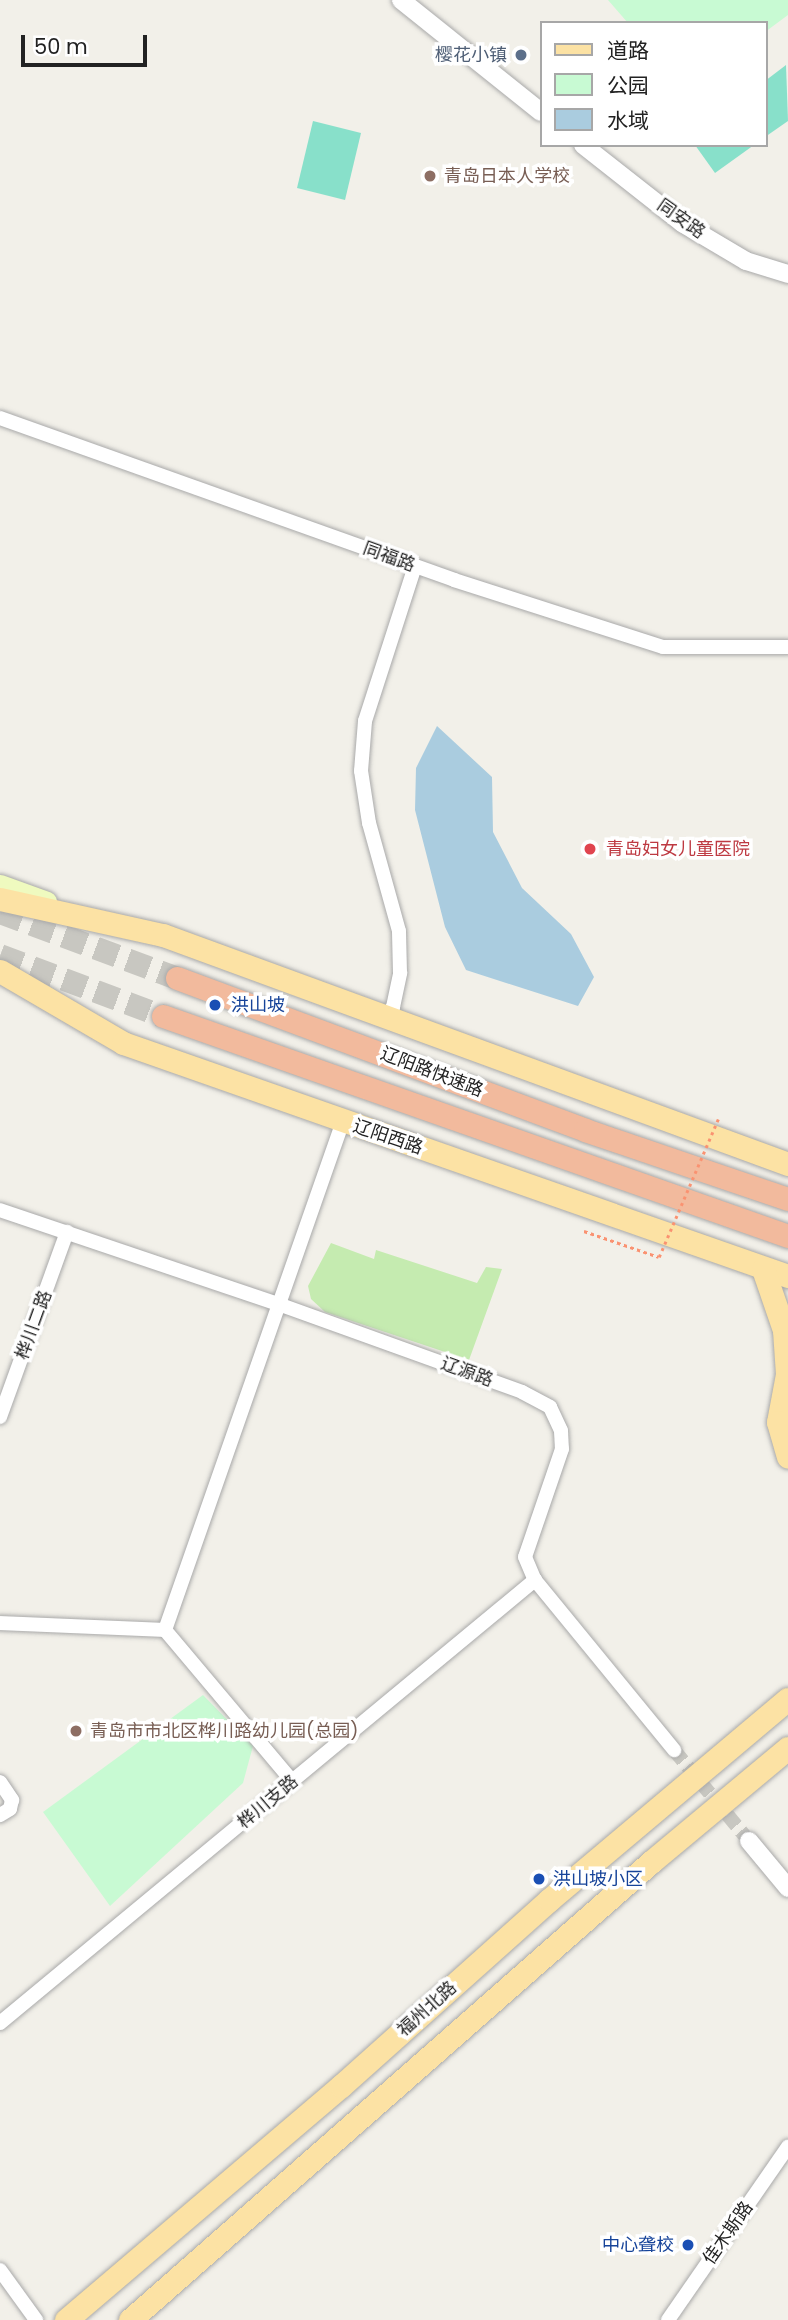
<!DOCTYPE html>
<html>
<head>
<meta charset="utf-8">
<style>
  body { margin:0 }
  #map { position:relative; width:788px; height:2320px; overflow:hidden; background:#f2f0e9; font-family:Poppins,"Noto Sans SC",sans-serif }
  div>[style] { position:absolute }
  .grass>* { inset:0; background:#c5ebb0 }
  .park>* { inset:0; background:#c8fad3 }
  .pitch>* { inset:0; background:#88e0ca }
  .water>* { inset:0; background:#aaccdf }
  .minor-tunnel>* { height:14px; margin-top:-7px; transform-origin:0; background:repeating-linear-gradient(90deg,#c8c7c1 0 14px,transparent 0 21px) }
  .trunk-tunnel>* { height:23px; margin-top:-11.5px; transform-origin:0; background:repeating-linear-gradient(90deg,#c8c7c1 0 23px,transparent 0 34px) }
  .path>* { height:2.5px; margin-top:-1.25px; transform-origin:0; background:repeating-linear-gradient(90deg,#fa9271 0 3.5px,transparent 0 7px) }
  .roads { filter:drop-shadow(0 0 2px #a9a9a9) drop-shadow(0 0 2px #a9a9a9) }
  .minor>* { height:14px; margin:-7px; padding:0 7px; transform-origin:7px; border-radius:7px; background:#fff }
  .tertiary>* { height:18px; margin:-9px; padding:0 9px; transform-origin:9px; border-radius:9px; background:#fff }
  .secondary>* { height:19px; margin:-9.5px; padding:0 9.5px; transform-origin:9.5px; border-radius:9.5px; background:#effabf }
  .primary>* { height:23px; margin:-11.5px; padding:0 11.5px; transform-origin:11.5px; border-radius:11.5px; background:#fce2a4 }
  .trunk>* { height:23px; margin:-11.5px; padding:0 11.5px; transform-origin:11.5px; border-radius:11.5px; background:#f2ba9d }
  .path-bridge>* { height:2.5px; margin-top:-1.25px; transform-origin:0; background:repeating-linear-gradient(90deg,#fa9271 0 3.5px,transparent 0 7px) }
  .dots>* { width:19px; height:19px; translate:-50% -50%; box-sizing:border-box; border:4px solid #fff; border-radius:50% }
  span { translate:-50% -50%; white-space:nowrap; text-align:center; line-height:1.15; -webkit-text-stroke:7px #fff; paint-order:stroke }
  .service-label { font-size:18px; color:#4e5e75 }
  .right { translate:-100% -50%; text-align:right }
  .education-label { font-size:18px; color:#785e54 }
  .left { translate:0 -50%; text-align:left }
  .street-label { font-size:18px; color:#222 }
  .health-label { font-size:18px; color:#be3a42 }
  .transit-label { font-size:18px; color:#164399 }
  .legend { position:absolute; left:540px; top:21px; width:228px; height:126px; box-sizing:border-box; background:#fff; border:2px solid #a7a7a7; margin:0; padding:9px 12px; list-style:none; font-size:21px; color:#222 }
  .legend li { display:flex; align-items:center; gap:14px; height:35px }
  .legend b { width:35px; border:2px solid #a7a7a7 }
  .scale { position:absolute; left:21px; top:35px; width:126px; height:32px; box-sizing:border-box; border:4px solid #222; border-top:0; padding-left:9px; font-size:21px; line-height:24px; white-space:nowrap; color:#222; -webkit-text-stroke:5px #fff; paint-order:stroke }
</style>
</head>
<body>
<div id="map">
  <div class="grass">
    <i style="clip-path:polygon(331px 1243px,374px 1259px,376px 1250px,477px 1283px,486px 1267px,502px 1269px,469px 1360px,325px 1312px,311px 1299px,308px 1286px)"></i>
  </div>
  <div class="park">
    <i style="clip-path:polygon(608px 0,788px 0,788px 15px,765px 32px,765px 23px,628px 23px)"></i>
    <i style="clip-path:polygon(203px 1695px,253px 1746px,243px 1783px,110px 1906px,43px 1812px)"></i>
  </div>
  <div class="pitch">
    <i style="clip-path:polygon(786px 65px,788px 121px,765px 137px,765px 81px)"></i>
    <i style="clip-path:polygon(313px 121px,361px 133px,345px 200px,297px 188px)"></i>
    <i style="clip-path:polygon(695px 145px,754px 145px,715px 173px)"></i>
  </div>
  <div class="water">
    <i style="clip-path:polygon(437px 726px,492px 777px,493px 832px,522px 888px,571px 934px,594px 977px,578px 1006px,466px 970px,445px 927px,415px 810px,416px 768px)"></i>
  </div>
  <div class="minor-tunnel">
    <i style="left:674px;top:1750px;width:118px;rotate:50.5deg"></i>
  </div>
  <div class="trunk-tunnel">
    <i style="left:0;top:912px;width:189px;rotate:20.4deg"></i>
    <i style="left:0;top:955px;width:174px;rotate:20.5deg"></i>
  </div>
  <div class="path">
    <i style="left:584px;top:1231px;width:79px;rotate:19.1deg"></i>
  </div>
  <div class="roads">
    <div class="minor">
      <i style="left:0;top:418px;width:482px;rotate:19.6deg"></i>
      <i style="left:454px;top:580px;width:219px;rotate:17.8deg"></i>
      <i style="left:663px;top:647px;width:125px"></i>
      <i style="left:385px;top:1017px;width:13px;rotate:-51deg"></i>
      <i style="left:393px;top:1007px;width:35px;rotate:-78deg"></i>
      <i style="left:400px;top:973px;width:42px;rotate:-91.4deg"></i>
      <i style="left:399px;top:931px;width:112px;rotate:-105.5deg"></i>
      <i style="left:369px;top:823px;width:53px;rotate:-98.7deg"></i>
      <i style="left:361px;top:771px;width:50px;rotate:-85.4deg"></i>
      <i style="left:365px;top:721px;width:163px;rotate:-72.1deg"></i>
      <i style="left:0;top:1210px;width:297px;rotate:18.7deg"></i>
      <i style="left:281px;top:1305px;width:256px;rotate:19.8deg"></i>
      <i style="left:522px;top:1392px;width:32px;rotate:28deg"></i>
      <i style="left:550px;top:1407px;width:26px;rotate:65deg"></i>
      <i style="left:561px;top:1431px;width:18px;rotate:87deg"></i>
      <i style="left:562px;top:1449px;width:114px;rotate:108.9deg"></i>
      <i style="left:525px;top:1557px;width:25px;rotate:67deg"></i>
      <i style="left:535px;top:1580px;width:220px;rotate:50.7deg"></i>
      <i style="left:0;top:1417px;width:197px;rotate:-70.1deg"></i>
      <i style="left:0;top:1623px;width:165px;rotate:2.4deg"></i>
      <i style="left:165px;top:1630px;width:197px;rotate:49.9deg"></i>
      <i style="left:165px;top:1630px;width:539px;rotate:-70.72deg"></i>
      <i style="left:0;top:1782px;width:22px;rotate:56deg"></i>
      <i style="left:12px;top:1800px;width:9px;rotate:103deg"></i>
      <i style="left:10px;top:1809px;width:12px;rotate:149deg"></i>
      <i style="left:0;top:2023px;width:695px;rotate:-39.63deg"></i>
      <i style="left:0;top:2270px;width:62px;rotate:54.2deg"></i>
      <i style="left:668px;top:2320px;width:211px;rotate:-55.3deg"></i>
    </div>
    <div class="tertiary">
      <i style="left:401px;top:0;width:179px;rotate:38.7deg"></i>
      <i style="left:583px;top:145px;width:126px;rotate:38.2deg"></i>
      <i style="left:682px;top:223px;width:74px;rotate:30.7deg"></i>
      <i style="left:746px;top:261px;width:44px;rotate:17.2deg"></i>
      <i style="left:749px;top:1841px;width:61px;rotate:50.3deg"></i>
    </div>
    <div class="secondary">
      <i style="left:0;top:884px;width:50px;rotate:19.9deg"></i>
    </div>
    <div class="primary">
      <i style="left:0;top:899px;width:167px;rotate:12.5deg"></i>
      <i style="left:163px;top:935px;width:666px;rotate:20.12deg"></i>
      <i style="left:0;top:971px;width:143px;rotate:30.3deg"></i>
      <i style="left:123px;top:1043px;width:705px;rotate:19.31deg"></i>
      <i style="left:763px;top:1269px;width:65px;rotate:71deg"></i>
      <i style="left:784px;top:1330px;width:44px;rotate:86.1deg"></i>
      <i style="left:787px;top:1374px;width:49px;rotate:100.6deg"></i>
      <i style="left:778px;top:1422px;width:36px;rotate:74deg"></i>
      <i style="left:66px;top:2320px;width:361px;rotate:-40.4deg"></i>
      <i style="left:341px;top:2086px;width:279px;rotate:-41.8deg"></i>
      <i style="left:549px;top:1900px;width:312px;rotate:-40.1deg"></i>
      <i style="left:130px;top:2320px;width:694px;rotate:-41.32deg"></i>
      <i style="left:651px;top:1862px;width:178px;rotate:-39.8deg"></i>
    </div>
    <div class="trunk">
      <i style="left:177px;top:978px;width:435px;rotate:20.4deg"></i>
      <i style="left:585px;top:1130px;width:214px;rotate:18.8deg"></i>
      <i style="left:163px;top:1016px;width:663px;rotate:19.39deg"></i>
    </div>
  </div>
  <div class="path-bridge">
    <i style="left:659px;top:1257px;width:152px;rotate:-66.8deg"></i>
  </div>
  <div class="dots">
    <i style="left:521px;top:55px;background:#5c6f8a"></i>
    <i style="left:430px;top:176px;background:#8d6e63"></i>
    <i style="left:590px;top:849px;background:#e0444e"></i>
    <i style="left:215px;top:1005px;background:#1a4fb4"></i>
    <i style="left:76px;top:1731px;background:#8d6e63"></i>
    <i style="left:539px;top:1879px;background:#1a4fb4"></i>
    <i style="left:688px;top:2245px;background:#1a4fb4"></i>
  </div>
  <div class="service-label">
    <span class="right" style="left:507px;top:55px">樱花小镇</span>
  </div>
  <div class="education-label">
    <span class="left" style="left:444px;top:176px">青岛日本人学校</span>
    <span class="left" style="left:90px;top:1731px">青岛市市北区桦川路幼儿园(总园)</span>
  </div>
  <div class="street-label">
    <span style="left:681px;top:219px;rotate:35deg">同安路</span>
    <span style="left:389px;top:557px;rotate:20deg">同福路</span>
    <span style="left:432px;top:1072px;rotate:21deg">辽阳路快速路</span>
    <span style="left:388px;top:1137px;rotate:19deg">辽阳西路</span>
    <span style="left:34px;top:1325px;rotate:-70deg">桦川二路</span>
    <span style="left:467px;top:1372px;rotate:20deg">辽源路</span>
    <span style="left:268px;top:1802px;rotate:-40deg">桦川支路</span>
    <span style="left:427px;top:2009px;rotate:-42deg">福州北路</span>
    <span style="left:728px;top:2233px;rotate:-55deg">佳木斯路</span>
  </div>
  <div class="health-label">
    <span class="left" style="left:606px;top:849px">青岛妇女儿童医院</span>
  </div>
  <div class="transit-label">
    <span class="left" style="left:231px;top:1005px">洪山坡</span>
    <span class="left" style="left:553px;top:1879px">洪山坡小区</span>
    <span class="right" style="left:674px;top:2245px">中心聋校</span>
  </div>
  <ul class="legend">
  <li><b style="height:9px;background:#fce2a4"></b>道路</li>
  <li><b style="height:19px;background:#c8fad3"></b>公园</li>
  <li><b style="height:19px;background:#aaccdf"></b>水域</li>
  </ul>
  <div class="scale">50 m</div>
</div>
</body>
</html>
